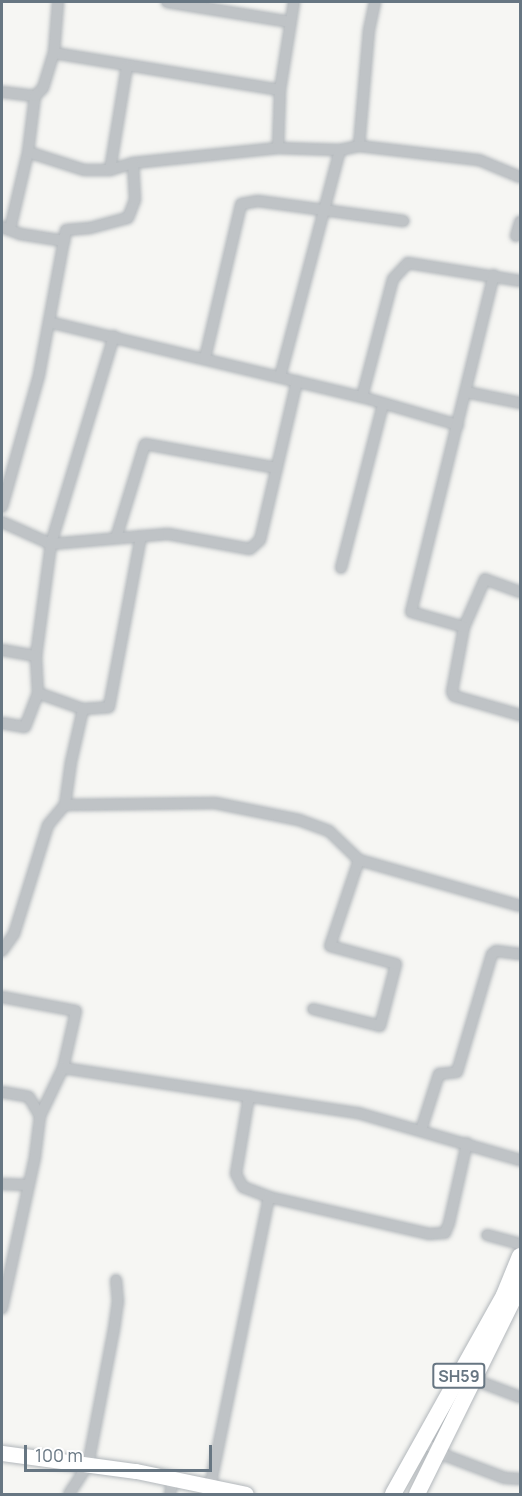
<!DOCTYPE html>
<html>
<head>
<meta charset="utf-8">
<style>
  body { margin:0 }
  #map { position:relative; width:522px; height:1496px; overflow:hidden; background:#f6f6f3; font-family:Manrope,sans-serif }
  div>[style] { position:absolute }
  .roads { filter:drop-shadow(0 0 2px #b2b7bb) drop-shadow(0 0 2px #b2b7bb) }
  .street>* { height:10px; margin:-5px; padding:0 5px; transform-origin:5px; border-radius:5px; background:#bfc3c6 }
  .secondary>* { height:15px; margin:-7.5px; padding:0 7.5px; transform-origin:7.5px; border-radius:7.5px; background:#fff }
  .primary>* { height:16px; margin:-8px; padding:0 8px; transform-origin:8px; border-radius:8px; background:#fff }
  span { translate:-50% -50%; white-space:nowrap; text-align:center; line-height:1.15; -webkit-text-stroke:6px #fff; paint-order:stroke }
  .shield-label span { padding:2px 4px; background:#fff; border:2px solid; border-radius:4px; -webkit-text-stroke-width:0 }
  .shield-label { font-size:16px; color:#677682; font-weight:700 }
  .frame { position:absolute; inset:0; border:3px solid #677682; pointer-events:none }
  .scale { position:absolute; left:24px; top:1445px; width:188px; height:27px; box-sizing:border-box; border:3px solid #677682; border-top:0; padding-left:8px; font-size:18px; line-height:21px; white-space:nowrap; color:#677682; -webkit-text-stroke:4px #fff; paint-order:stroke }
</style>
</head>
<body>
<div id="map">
  <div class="roads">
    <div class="street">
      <i style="left:167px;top:2px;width:125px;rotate:9.2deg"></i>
      <i style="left:54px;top:53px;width:229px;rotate:9.3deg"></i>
      <i style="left:2px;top:92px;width:33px;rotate:7deg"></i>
      <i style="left:359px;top:146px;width:116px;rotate:-85.1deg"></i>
      <i style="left:369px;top:30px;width:29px;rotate:-78deg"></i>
      <i style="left:278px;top:148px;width:58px;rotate:-88deg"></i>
      <i style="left:280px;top:90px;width:89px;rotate:-81deg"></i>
      <i style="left:28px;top:152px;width:59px;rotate:17.8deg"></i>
      <i style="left:84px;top:170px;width:26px"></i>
      <i style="left:110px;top:170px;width:24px;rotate:-17deg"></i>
      <i style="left:133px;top:163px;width:146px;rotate:-5.9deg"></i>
      <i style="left:278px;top:148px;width:62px;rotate:1.8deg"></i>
      <i style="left:340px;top:150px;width:19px;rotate:-12deg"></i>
      <i style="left:359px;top:146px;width:121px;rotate:6.7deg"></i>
      <i style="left:479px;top:160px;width:44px;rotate:22.5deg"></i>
      <i style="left:110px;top:170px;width:105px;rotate:-80.7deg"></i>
      <i style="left:2px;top:227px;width:19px;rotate:21deg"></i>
      <i style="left:20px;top:234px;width:45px;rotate:9deg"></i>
      <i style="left:10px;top:229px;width:79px;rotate:-76.8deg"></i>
      <i style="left:28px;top:152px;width:56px;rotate:-82.9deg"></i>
      <i style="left:35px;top:96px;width:11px;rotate:-45deg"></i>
      <i style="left:43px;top:88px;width:37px;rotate:-73deg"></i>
      <i style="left:54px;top:53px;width:51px;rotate:-85.5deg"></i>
      <i style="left:516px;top:236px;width:15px;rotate:-74deg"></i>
      <i style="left:49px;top:322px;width:322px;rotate:13.5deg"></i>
      <i style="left:362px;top:397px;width:100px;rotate:16.3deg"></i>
      <i style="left:114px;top:336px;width:217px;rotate:106.9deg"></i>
      <i style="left:51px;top:544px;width:113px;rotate:97.6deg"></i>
      <i style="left:36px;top:656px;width:37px;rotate:87deg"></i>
      <i style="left:38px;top:693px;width:48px;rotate:19.6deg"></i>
      <i style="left:83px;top:709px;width:26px;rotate:-4deg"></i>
      <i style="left:109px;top:707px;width:174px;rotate:-79.4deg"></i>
      <i style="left:205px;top:358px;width:158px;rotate:-76.8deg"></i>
      <i style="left:241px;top:204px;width:17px;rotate:-10deg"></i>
      <i style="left:258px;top:201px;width:147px;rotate:7.8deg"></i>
      <i style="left:280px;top:377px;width:235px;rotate:-75.2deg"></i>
      <i style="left:466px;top:392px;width:55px;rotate:11.5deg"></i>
      <i style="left:362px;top:397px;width:122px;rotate:-75.3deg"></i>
      <i style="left:393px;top:279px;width:22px;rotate:-47deg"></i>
      <i style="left:408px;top:263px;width:113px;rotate:9.1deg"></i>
      <i style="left:2px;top:507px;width:137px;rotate:-74.3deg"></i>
      <i style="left:39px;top:375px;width:147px;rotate:-79.5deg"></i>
      <i style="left:66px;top:230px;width:24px;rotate:-5deg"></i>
      <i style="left:90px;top:228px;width:39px;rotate:-15deg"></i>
      <i style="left:128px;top:218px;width:19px;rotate:-69deg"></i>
      <i style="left:135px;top:200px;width:37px;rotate:-93deg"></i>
      <i style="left:2px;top:522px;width:54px;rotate:24.2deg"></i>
      <i style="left:51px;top:544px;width:117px;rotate:-4.9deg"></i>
      <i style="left:168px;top:534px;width:83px;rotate:10.4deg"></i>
      <i style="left:250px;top:549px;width:13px;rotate:-42deg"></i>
      <i style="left:260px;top:540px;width:163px;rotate:-76.9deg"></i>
      <i style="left:116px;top:538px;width:98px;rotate:-72.9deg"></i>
      <i style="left:145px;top:444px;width:134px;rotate:10.3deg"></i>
      <i style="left:341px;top:568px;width:169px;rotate:-75.6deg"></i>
      <i style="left:520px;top:592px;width:37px;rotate:-160deg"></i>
      <i style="left:485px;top:579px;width:52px;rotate:113.6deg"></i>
      <i style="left:464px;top:627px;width:66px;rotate:100.5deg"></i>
      <i style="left:452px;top:692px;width:4px;rotate:63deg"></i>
      <i style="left:454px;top:696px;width:69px;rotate:16.1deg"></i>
      <i style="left:464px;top:627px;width:55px;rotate:-164.2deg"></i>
      <i style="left:411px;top:612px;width:347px;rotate:-76.2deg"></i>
      <i style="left:2px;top:650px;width:35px;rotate:10deg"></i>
      <i style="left:2px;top:723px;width:23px;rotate:10deg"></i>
      <i style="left:25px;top:727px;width:36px;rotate:-69deg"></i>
      <i style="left:65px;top:805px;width:150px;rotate:-0.8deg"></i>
      <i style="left:215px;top:803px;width:86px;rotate:11.4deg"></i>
      <i style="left:299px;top:820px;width:32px;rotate:20deg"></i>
      <i style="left:329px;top:831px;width:42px;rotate:44deg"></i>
      <i style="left:359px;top:860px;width:167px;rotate:15.9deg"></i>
      <i style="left:2px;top:951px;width:21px;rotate:-55deg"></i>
      <i style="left:14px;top:934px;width:114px;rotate:-72.7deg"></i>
      <i style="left:48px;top:825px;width:26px;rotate:-50deg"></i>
      <i style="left:65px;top:805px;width:43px;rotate:-82.1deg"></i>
      <i style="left:71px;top:762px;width:54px;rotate:-77.2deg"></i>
      <i style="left:2px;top:997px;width:75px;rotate:10.7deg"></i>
      <i style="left:76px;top:1011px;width:58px;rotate:102.8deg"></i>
      <i style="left:313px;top:1009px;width:69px;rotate:14.2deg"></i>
      <i style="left:380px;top:1026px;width:64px;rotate:-75.5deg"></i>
      <i style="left:396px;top:964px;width:68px;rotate:-164.7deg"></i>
      <i style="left:330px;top:946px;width:91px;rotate:-71.4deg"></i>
      <i style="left:2px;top:1092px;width:27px;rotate:10deg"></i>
      <i style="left:29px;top:1097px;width:22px;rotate:60deg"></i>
      <i style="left:40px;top:1116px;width:41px;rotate:97deg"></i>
      <i style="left:35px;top:1157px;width:155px;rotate:102.3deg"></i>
      <i style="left:249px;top:1096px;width:79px;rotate:99.5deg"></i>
      <i style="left:236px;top:1174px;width:15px;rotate:62deg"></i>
      <i style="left:243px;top:1187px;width:28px;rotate:21deg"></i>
      <i style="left:269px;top:1197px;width:164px;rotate:13deg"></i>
      <i style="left:429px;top:1234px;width:16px;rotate:-4deg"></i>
      <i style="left:445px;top:1233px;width:11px;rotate:-68deg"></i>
      <i style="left:449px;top:1223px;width:82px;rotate:-77.3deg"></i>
      <i style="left:40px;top:1116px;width:53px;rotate:-64.4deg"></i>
      <i style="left:63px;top:1068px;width:298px;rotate:8.7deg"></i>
      <i style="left:358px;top:1113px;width:169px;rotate:16.2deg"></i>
      <i style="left:421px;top:1130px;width:59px;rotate:-72.2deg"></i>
      <i style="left:439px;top:1074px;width:18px;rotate:-6deg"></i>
      <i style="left:457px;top:1072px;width:123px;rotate:-73.5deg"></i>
      <i style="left:492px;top:954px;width:5px;rotate:-37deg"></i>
      <i style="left:496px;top:951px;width:24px;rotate:7deg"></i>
      <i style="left:2px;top:1184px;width:26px;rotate:2deg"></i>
      <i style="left:487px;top:1235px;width:34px;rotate:15deg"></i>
      <i style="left:475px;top:1380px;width:48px;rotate:20.7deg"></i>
      <i style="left:421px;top:1441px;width:27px;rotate:31deg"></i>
      <i style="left:444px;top:1455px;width:65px;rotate:20.7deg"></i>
      <i style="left:505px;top:1478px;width:15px;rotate:4deg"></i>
      <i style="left:210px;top:1487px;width:296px;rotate:-78.5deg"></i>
      <i style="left:69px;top:1494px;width:35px;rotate:-57deg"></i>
      <i style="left:88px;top:1465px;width:138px;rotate:-79.2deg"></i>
      <i style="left:114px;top:1329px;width:27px;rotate:-82deg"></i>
      <i style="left:118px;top:1302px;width:22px;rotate:-95deg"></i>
      <i style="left:170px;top:1494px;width:14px;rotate:-78deg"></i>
    </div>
    <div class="secondary">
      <i style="left:2px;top:1453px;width:135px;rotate:7.7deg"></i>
      <i style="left:136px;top:1471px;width:112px;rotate:11.8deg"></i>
    </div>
    <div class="primary">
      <i style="left:393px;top:1494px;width:228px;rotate:-60.8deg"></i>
      <i style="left:504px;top:1295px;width:42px;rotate:-67.7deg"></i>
      <i style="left:417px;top:1494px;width:232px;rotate:-63.7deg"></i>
    </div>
  </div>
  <div class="shield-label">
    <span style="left:459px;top:1376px">SH59</span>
  </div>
  <div class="frame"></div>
  <div class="scale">100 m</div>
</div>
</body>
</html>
